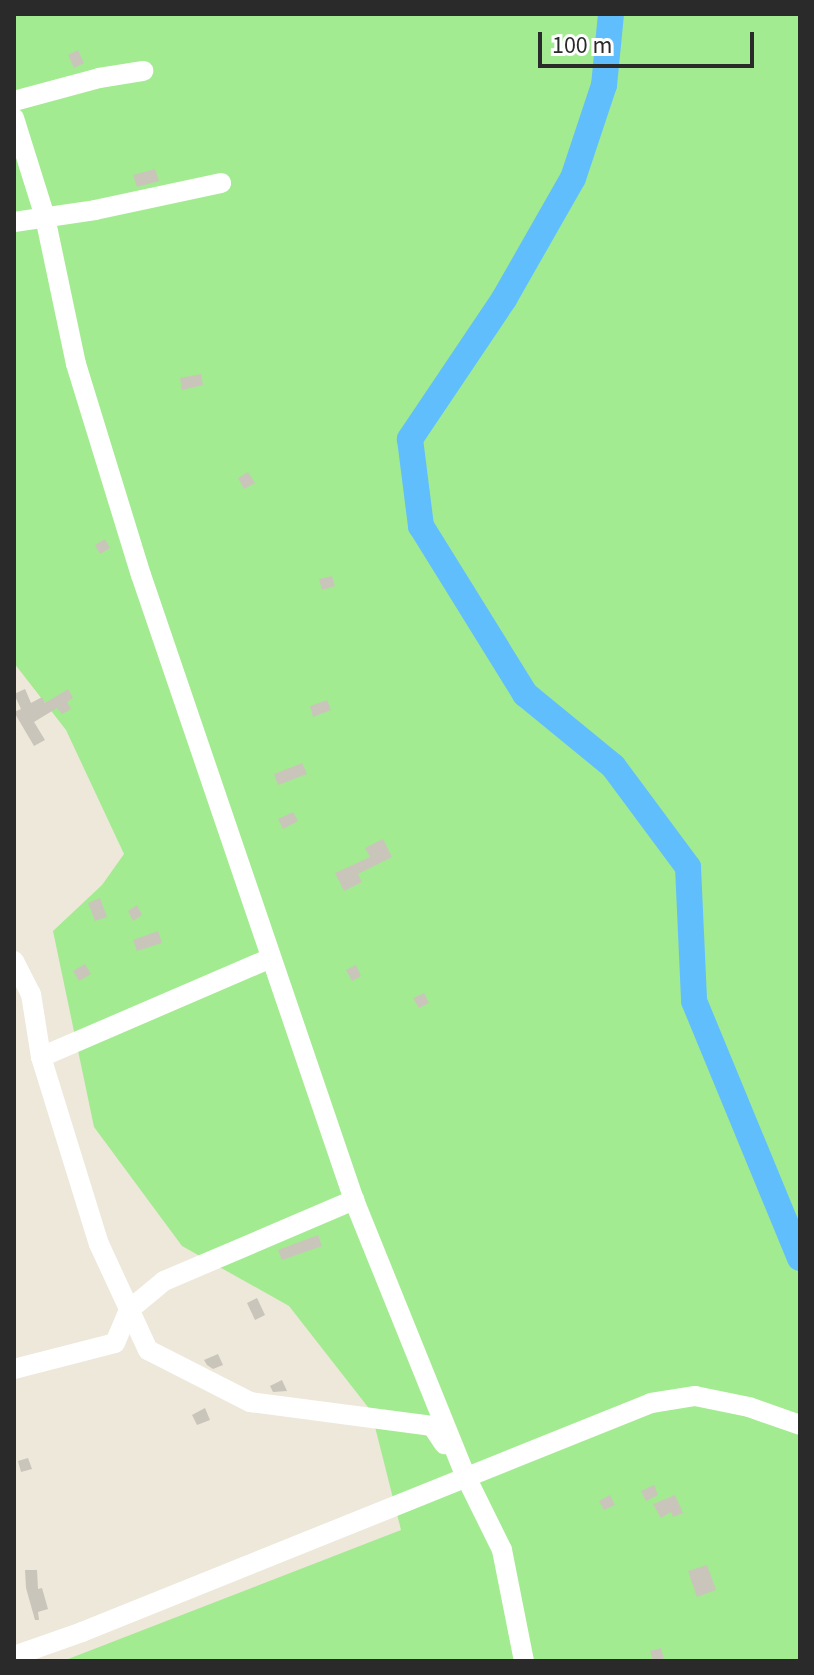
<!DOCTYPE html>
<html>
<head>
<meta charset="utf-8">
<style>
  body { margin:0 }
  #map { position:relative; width:814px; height:1675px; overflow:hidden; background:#eee8da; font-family:"Source Sans 3",sans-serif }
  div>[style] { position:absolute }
  .green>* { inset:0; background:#a3eb90 }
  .river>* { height:26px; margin:-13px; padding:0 13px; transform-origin:13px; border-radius:13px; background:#61befc }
  .building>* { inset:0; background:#c9c5ba }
  .minor>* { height:20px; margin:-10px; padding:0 10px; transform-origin:10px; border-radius:10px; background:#fff }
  span { translate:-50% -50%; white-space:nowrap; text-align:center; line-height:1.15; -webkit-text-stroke:8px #fff; paint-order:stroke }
  .frame { position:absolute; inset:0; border:16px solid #2a2a2a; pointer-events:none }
  .scale { position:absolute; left:538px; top:32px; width:216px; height:36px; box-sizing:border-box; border:4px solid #2a2a2a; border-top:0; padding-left:10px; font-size:24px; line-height:28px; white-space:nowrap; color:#2a2a2a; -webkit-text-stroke:6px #fff; paint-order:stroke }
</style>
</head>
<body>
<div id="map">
  <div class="green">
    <i style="clip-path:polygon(14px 14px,800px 14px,800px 1661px,63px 1661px,401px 1530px,371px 1411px,289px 1306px,182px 1246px,94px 1127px,53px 931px,102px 885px,124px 854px,66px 730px,14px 663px)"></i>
  </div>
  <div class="river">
    <i style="left:611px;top:14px;width:71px;rotate:95.6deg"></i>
    <i style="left:604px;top:85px;width:98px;rotate:108.4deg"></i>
    <i style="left:573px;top:178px;width:139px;rotate:119.7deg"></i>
    <i style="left:504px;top:299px;width:169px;rotate:123.9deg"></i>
    <i style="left:410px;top:439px;width:88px;rotate:82.8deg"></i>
    <i style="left:421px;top:526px;width:198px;rotate:58.2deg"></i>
    <i style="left:525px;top:694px;width:114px;rotate:39.3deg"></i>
    <i style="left:613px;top:766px;width:126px;rotate:53.4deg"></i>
    <i style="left:688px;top:867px;width:134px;rotate:87.4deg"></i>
    <i style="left:694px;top:1001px;width:278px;rotate:67.6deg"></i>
  </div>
  <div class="building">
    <i style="clip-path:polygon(78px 50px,84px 63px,74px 68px,68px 55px)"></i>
    <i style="clip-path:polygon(155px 169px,159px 181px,137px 187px,133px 175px)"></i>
    <i style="clip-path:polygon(201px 374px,203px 385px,182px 390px,180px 378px)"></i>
    <i style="clip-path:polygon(248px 472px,255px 483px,244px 489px,238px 478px)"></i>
    <i style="clip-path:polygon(105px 539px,110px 548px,100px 554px,95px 545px)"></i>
    <i style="clip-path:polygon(332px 576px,335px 586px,322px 590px,319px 579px)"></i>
    <i style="clip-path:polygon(25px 689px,31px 703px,42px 697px,45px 703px,68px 689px,73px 698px,67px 702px,71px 709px,62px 714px,57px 708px,34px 722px,45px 740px,34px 746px,14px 712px,21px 709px,14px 694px)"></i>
    <i style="clip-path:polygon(327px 700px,331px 710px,313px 717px,310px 706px)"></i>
    <i style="clip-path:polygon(302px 763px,307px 774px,278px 785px,274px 774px)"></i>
    <i style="clip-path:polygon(293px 812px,298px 821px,283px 829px,278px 819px)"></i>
    <i style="clip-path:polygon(383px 839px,392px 857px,358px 874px,362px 882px,344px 891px,335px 873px,370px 857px,365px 848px)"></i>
    <i style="clip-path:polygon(100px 898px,107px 917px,95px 921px,88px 903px)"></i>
    <i style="clip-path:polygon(137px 905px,142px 915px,133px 921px,128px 911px)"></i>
    <i style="clip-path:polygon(158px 931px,162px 943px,137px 951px,133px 940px)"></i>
    <i style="clip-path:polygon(85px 964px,91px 974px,79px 981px,73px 971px)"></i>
    <i style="clip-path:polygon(356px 965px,361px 976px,352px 981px,346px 970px)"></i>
    <i style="clip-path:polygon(424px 993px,429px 1003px,419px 1008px,413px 998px)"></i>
    <i style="clip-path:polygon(318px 1235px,322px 1246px,282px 1260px,278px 1250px)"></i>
    <i style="clip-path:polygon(257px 1298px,265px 1315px,255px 1320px,247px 1303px)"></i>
    <i style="clip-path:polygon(218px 1354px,223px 1365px,213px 1369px,207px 1365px,204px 1360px)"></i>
    <i style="clip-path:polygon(282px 1380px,287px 1391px,273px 1392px,270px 1386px)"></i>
    <i style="clip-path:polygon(205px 1408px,210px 1420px,197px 1425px,192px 1415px)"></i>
    <i style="clip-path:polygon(28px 1458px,32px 1469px,21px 1472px,18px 1461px)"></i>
    <i style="clip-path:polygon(654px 1485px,658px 1495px,646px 1501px,641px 1491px)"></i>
    <i style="clip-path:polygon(610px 1495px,615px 1505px,604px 1510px,599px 1501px)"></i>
    <i style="clip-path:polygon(675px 1495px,683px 1513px,673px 1517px,671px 1512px,661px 1518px,653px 1504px)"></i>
    <i style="clip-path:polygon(707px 1565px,716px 1590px,697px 1597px,688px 1571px)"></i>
    <i style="clip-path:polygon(25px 1570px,37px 1570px,38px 1589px,42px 1588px,48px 1609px,38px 1612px,39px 1620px,35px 1620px,26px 1588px)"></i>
    <i style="clip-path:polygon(661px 1648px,664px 1659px,653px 1661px,650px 1651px)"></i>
  </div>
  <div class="minor">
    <i style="left:14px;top:101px;width:88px;rotate:-15.1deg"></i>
    <i style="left:99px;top:78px;width:45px;rotate:-9deg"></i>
    <i style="left:14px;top:118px;width:104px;rotate:72.6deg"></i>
    <i style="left:45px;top:217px;width:150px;rotate:78.1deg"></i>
    <i style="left:76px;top:364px;width:221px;rotate:72.9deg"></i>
    <i style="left:141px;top:575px;width:660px;rotate:71.18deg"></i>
    <i style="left:354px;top:1200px;width:299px;rotate:68deg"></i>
    <i style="left:466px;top:1477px;width:81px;rotate:63.7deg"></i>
    <i style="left:502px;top:1550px;width:113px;rotate:78.8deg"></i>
    <i style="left:14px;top:222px;width:82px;rotate:-8.4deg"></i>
    <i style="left:95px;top:210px;width:129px;rotate:-12.1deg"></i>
    <i style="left:14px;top:961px;width:37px;rotate:63deg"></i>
    <i style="left:31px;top:994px;width:64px;rotate:81deg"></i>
    <i style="left:41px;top:1057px;width:196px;rotate:72.8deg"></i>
    <i style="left:99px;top:1244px;width:117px;rotate:65.2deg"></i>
    <i style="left:148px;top:1350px;width:114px;rotate:27deg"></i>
    <i style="left:250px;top:1402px;width:184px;rotate:7.5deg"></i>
    <i style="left:432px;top:1426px;width:22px;rotate:56deg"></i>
    <i style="left:41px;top:1057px;width:250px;rotate:-23.3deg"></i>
    <i style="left:14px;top:1369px;width:104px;rotate:-14.4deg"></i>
    <i style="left:115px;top:1343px;width:36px;rotate:-67deg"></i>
    <i style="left:129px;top:1310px;width:45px;rotate:-39.6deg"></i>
    <i style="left:164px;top:1281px;width:207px;rotate:-23.1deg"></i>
    <i style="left:14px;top:1656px;width:72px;rotate:-19.4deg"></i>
    <i style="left:82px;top:1632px;width:613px;rotate:-21.92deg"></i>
    <i style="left:651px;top:1403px;width:45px;rotate:-9deg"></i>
    <i style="left:695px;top:1396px;width:55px;rotate:11.5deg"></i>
    <i style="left:749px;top:1407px;width:54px;rotate:19.4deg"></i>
  </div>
  <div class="frame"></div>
  <div class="scale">100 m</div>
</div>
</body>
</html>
